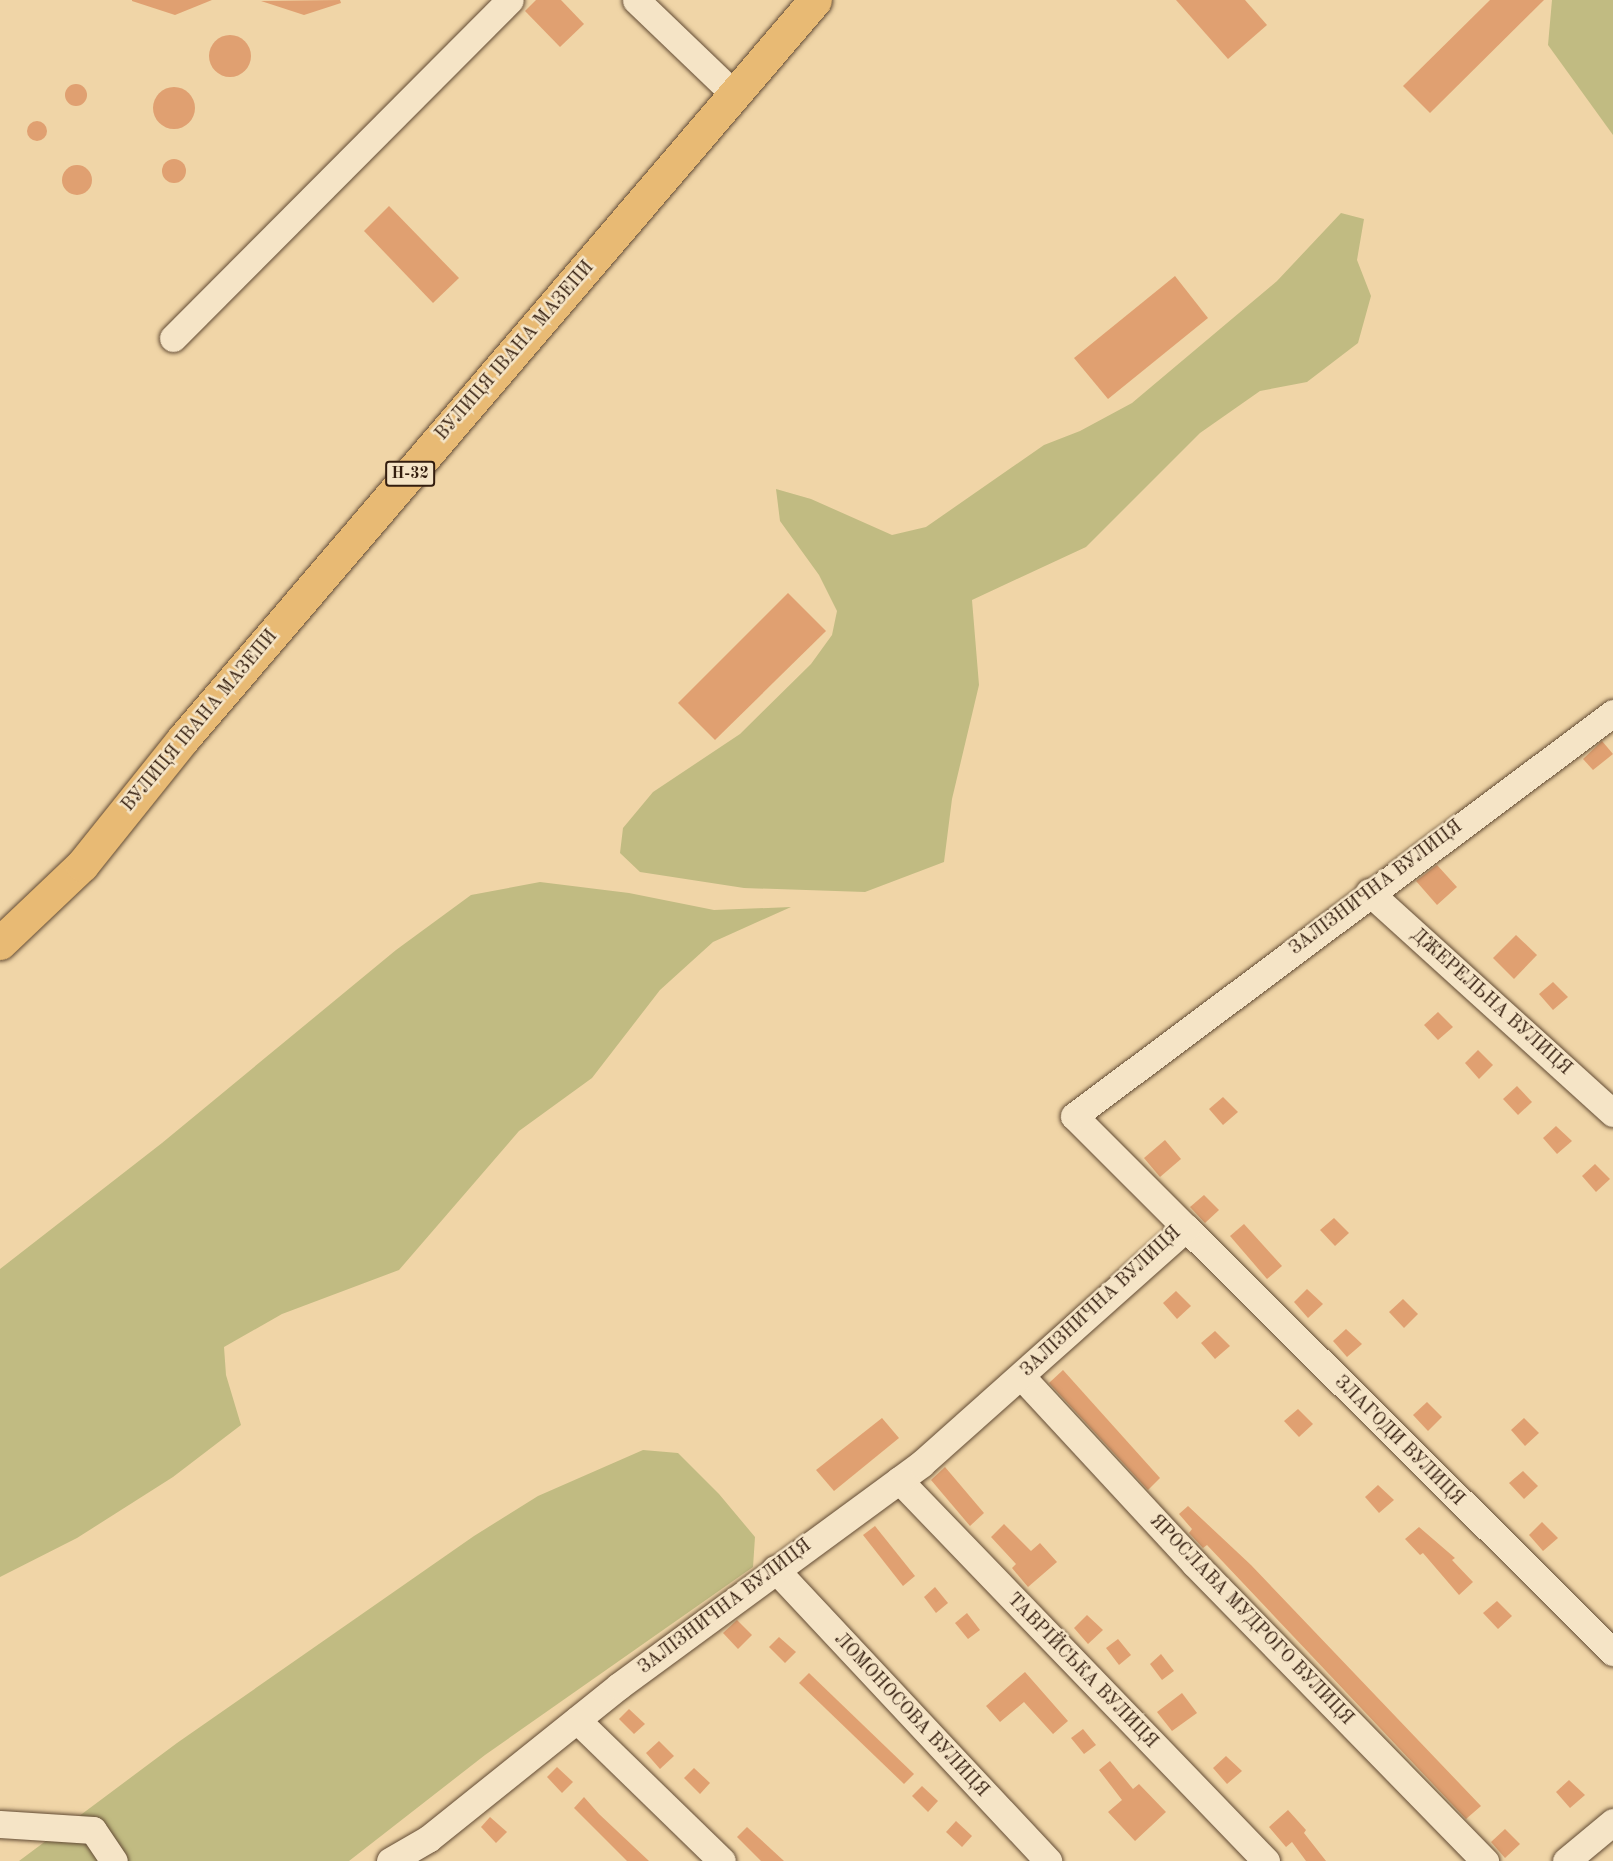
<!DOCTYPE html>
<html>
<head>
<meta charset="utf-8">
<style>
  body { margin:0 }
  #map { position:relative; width:1613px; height:1861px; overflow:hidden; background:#f0d5a7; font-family:"Old Standard TT",serif }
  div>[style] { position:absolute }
  .green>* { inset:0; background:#c1bb82 }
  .building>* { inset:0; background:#e0a071 }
  .round { border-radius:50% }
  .roads { filter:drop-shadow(0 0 2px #624b34) drop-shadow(0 0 2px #624b34) }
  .minor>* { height:27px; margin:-13.5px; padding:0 13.5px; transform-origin:13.5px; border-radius:13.5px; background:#f5e4c6 }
  .major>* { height:33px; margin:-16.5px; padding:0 16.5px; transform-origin:16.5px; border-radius:16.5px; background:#e8ba74 }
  span { translate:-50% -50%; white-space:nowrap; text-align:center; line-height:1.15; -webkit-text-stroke:5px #f5e4c6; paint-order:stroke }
  .shield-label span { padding:2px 4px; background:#f5e4c6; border:2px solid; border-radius:4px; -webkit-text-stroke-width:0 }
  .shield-label { font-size:16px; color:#331d0e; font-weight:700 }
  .street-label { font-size:18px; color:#331d0e }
</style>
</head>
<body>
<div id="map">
  <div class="green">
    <i style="clip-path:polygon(1552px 0,1613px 0,1613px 135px,1548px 45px)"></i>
    <i style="clip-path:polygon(1341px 213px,1364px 219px,1357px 260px,1371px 296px,1358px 343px,1307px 382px,1260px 391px,1200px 433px,1086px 547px,972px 600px,979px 685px,952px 799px,944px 862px,865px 892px,744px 888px,640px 872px,620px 853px,623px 828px,653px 792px,740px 734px,811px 664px,832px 635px,837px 611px,819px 575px,780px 521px,776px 489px,811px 499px,892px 535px,926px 527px,1044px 445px,1080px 431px,1132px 403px,1277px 281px)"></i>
    <i style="clip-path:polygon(540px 882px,629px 893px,714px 910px,791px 907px,713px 942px,660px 990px,592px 1078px,519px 1131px,399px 1270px,282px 1314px,224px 1347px,226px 1375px,241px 1425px,173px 1477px,77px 1538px,0 1577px,0 1269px,162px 1143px,396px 950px,471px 895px)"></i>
    <i style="clip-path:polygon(643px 1450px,678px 1453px,719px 1494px,755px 1537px,753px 1567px,485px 1755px,349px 1861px,19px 1861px,177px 1743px,474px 1536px,538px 1496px)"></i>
  </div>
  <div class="building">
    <i style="clip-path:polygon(212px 0,175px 15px,132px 1px,132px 0)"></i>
    <i style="clip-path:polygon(340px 0,341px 3px,304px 15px,261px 1px)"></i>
    <i style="clip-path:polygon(536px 0,561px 0,584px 24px,560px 47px,525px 11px)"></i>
    <i style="clip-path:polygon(1176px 0,1245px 0,1267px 25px,1228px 59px)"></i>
    <i style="clip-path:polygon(1490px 0,1544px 0,1430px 113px,1403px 86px)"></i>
    <i class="round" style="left:209px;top:35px;width:42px;height:42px"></i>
    <i class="round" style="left:65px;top:84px;width:22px;height:22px"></i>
    <i class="round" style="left:153px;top:87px;width:42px;height:42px"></i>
    <i class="round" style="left:27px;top:121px;width:20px;height:20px"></i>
    <i class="round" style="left:162px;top:159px;width:24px;height:24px"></i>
    <i class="round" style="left:62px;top:165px;width:30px;height:30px"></i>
    <i style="clip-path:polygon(389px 206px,459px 278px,433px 303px,364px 231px)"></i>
    <i style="clip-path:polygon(1175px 276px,1208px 318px,1108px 399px,1074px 358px)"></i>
    <i style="clip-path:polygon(788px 593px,826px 631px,715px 740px,678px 703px)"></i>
    <i style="clip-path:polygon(1602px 741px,1613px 754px,1593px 770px,1583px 759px)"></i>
    <i style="clip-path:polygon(1437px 865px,1457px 887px,1437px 905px,1416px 881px)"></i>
    <i style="clip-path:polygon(1516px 935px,1537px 955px,1514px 979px,1493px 958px)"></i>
    <i style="clip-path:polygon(1553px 982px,1568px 997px,1553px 1010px,1539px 994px)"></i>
    <i style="clip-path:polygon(1438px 1012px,1453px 1027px,1438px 1040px,1424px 1025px)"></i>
    <i style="clip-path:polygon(1478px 1050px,1493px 1065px,1479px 1079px,1465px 1063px)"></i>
    <i style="clip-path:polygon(1517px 1086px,1532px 1102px,1518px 1115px,1503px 1099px)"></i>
    <i style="clip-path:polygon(1223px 1097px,1238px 1112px,1223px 1125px,1209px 1109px)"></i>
    <i style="clip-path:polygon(1556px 1126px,1572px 1141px,1557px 1154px,1543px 1138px)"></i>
    <i style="clip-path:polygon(1165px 1140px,1181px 1159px,1160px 1177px,1144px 1158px)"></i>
    <i style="clip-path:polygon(1595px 1164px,1610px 1179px,1596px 1192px,1582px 1176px)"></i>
    <i style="clip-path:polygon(1204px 1195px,1219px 1210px,1205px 1223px,1190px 1207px)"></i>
    <i style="clip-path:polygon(1334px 1218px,1349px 1233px,1335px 1246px,1320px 1230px)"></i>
    <i style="clip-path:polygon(1244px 1224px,1282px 1266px,1267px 1279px,1230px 1236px)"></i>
    <i style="clip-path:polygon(1307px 1289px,1323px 1304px,1308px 1318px,1294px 1302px)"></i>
    <i style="clip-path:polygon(1176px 1291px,1191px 1306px,1177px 1319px,1163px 1303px)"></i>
    <i style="clip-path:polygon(1403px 1299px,1418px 1314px,1404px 1328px,1389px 1312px)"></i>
    <i style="clip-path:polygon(1346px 1329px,1362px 1344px,1347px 1357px,1333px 1341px)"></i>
    <i style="clip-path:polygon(1215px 1331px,1230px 1346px,1215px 1359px,1201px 1343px)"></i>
    <i style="clip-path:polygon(1063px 1370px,1160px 1478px,1148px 1490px,1049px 1383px)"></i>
    <i style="clip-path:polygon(1427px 1402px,1442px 1417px,1428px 1431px,1413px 1415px)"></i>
    <i style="clip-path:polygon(1298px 1409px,1313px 1424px,1299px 1437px,1284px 1421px)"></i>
    <i style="clip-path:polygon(882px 1418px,899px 1438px,834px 1491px,816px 1470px)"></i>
    <i style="clip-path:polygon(1524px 1418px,1539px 1433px,1525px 1446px,1511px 1430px)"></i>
    <i style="clip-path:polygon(945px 1467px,984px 1513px,970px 1526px,931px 1480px)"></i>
    <i style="clip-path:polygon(1523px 1471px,1538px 1486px,1524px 1499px,1509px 1483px)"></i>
    <i style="clip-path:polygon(1378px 1485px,1394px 1500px,1379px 1513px,1365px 1497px)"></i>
    <i style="clip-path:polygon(1188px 1506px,1251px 1565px,1481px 1806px,1466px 1819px,1207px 1545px,1203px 1548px,1189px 1533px,1192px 1529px,1179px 1514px)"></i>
    <i style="clip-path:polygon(1542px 1522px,1558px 1538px,1543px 1551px,1529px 1535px)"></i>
    <i style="clip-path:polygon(1004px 1524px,1031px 1551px,1040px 1543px,1057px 1562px,1028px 1587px,1012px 1568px,1016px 1564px,991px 1537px)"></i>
    <i style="clip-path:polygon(875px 1526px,915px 1576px,903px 1586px,863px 1535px)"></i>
    <i style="clip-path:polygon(1419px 1527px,1455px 1558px,1452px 1560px,1473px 1582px,1459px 1595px,1423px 1553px,1420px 1555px,1405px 1539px)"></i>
    <i style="clip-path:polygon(935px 1587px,948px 1603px,936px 1613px,924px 1597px)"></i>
    <i style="clip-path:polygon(1497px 1601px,1512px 1616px,1498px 1629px,1483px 1613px)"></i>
    <i style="clip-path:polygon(967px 1613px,980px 1630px,968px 1639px,955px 1623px)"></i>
    <i style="clip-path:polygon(1087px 1615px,1103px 1630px,1088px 1644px,1074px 1628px)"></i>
    <i style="clip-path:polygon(737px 1620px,752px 1635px,738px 1649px,723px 1633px)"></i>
    <i style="clip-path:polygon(779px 1637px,796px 1652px,785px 1663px,769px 1647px)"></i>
    <i style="clip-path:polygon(1118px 1639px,1131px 1655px,1119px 1665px,1106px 1648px)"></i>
    <i style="clip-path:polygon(1161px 1654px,1174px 1671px,1162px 1680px,1150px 1664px)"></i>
    <i style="clip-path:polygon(1025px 1672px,1068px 1721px,1053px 1734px,1024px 1702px,1000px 1722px,986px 1706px)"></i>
    <i style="clip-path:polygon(809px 1673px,914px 1774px,904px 1784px,799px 1683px)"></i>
    <i style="clip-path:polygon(1182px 1693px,1197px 1713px,1172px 1731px,1157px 1712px)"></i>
    <i style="clip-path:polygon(629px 1709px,645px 1724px,634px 1734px,619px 1719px)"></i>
    <i style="clip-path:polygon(1083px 1729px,1096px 1745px,1084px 1754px,1071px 1738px)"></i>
    <i style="clip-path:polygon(659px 1741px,674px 1756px,660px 1769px,646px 1753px)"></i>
    <i style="clip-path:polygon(1226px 1756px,1242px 1771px,1227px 1784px,1213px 1768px)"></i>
    <i style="clip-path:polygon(1110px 1761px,1133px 1789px,1139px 1784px,1166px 1812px,1135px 1841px,1108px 1812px,1122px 1800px,1099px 1770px)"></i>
    <i style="clip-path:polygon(557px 1767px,573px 1782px,562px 1793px,547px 1777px)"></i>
    <i style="clip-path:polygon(694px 1768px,710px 1783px,700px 1794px,684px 1778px)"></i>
    <i style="clip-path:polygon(1569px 1780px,1585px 1795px,1570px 1808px,1556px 1792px)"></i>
    <i style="clip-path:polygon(922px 1786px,938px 1801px,928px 1812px,912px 1796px)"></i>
    <i style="clip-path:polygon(584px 1797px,599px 1814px,649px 1861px,627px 1861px,574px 1808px)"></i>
    <i style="clip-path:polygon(1288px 1810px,1306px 1830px,1304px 1833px,1326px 1861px,1306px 1861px,1292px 1842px,1286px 1847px,1269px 1827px)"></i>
    <i style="clip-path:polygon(490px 1817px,507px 1832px,496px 1843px,481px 1827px)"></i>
    <i style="clip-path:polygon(956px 1821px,972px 1836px,962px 1847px,946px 1832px)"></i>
    <i style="clip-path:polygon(747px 1827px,784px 1861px,761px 1861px,737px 1837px)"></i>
    <i style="clip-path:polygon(1505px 1829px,1520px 1844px,1505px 1858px,1491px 1842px)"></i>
  </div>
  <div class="roads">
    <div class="minor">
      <i style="left:636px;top:0;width:137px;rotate:43.8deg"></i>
      <i style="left:173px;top:338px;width:477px;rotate:-45.1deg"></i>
      <i style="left:1369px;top:892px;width:329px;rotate:42.2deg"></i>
      <i style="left:1186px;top:1228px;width:602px;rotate:44.8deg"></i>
      <i style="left:1021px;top:1376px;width:255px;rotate:47.2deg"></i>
      <i style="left:1194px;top:1563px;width:417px;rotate:45.7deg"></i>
      <i style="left:899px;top:1480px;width:529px;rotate:46.07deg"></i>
      <i style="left:775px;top:1569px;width:400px;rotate:46.9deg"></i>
      <i style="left:577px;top:1720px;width:202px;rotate:44.2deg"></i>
      <i style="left:0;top:1824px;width:93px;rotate:3.7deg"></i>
      <i style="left:93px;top:1830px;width:37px;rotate:56deg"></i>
      <i style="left:390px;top:1861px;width:44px;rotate:-30.1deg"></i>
      <i style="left:428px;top:1839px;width:245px;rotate:-38.7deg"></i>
      <i style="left:619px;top:1686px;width:375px;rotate:-36.3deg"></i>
      <i style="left:921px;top:1464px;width:355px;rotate:-41.7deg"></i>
      <i style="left:1186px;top:1228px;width:158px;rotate:-135deg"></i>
      <i style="left:1074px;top:1116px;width:673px;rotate:-36.78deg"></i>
      <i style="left:1566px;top:1861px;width:61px;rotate:-39.7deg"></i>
    </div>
    <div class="major">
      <i style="left:0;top:943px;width:113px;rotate:-43.6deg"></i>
      <i style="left:82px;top:865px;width:161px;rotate:-51.3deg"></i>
      <i style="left:183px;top:739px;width:972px;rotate:-49.46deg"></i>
    </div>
  </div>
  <div class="shield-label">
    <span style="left:410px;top:474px">Н-32</span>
  </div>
  <div class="street-label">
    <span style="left:515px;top:351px;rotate:-49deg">ВУЛИЦЯ ІВАНА МАЗЕПИ</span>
    <span style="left:200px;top:721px;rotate:-50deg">ВУЛИЦЯ ІВАНА МАЗЕПИ</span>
    <span style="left:1376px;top:888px;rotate:-37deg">ЗАЛІЗНИЧНА ВУЛИЦЯ</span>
    <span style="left:1491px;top:1002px;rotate:42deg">ДЖЕРЕЛЬНА ВУЛИЦЯ</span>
    <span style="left:1101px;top:1302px;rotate:-43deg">ЗАЛІЗНИЧНА ВУЛИЦЯ</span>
    <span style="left:1399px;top:1441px;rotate:45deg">ЗЛАГОДИ ВУЛИЦЯ</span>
    <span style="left:725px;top:1607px;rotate:-37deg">ЗАЛІЗНИЧНА ВУЛИЦЯ</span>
    <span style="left:1251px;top:1620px;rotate:46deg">ЯРОСЛАВА МУДРОГО ВУЛИЦЯ</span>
    <span style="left:1082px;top:1671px;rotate:46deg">ТАВРІЙСЬКА ВУЛИЦЯ</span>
    <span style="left:911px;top:1715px;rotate:47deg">ЛОМОНОСОВА ВУЛИЦЯ</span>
  </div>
</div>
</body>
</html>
